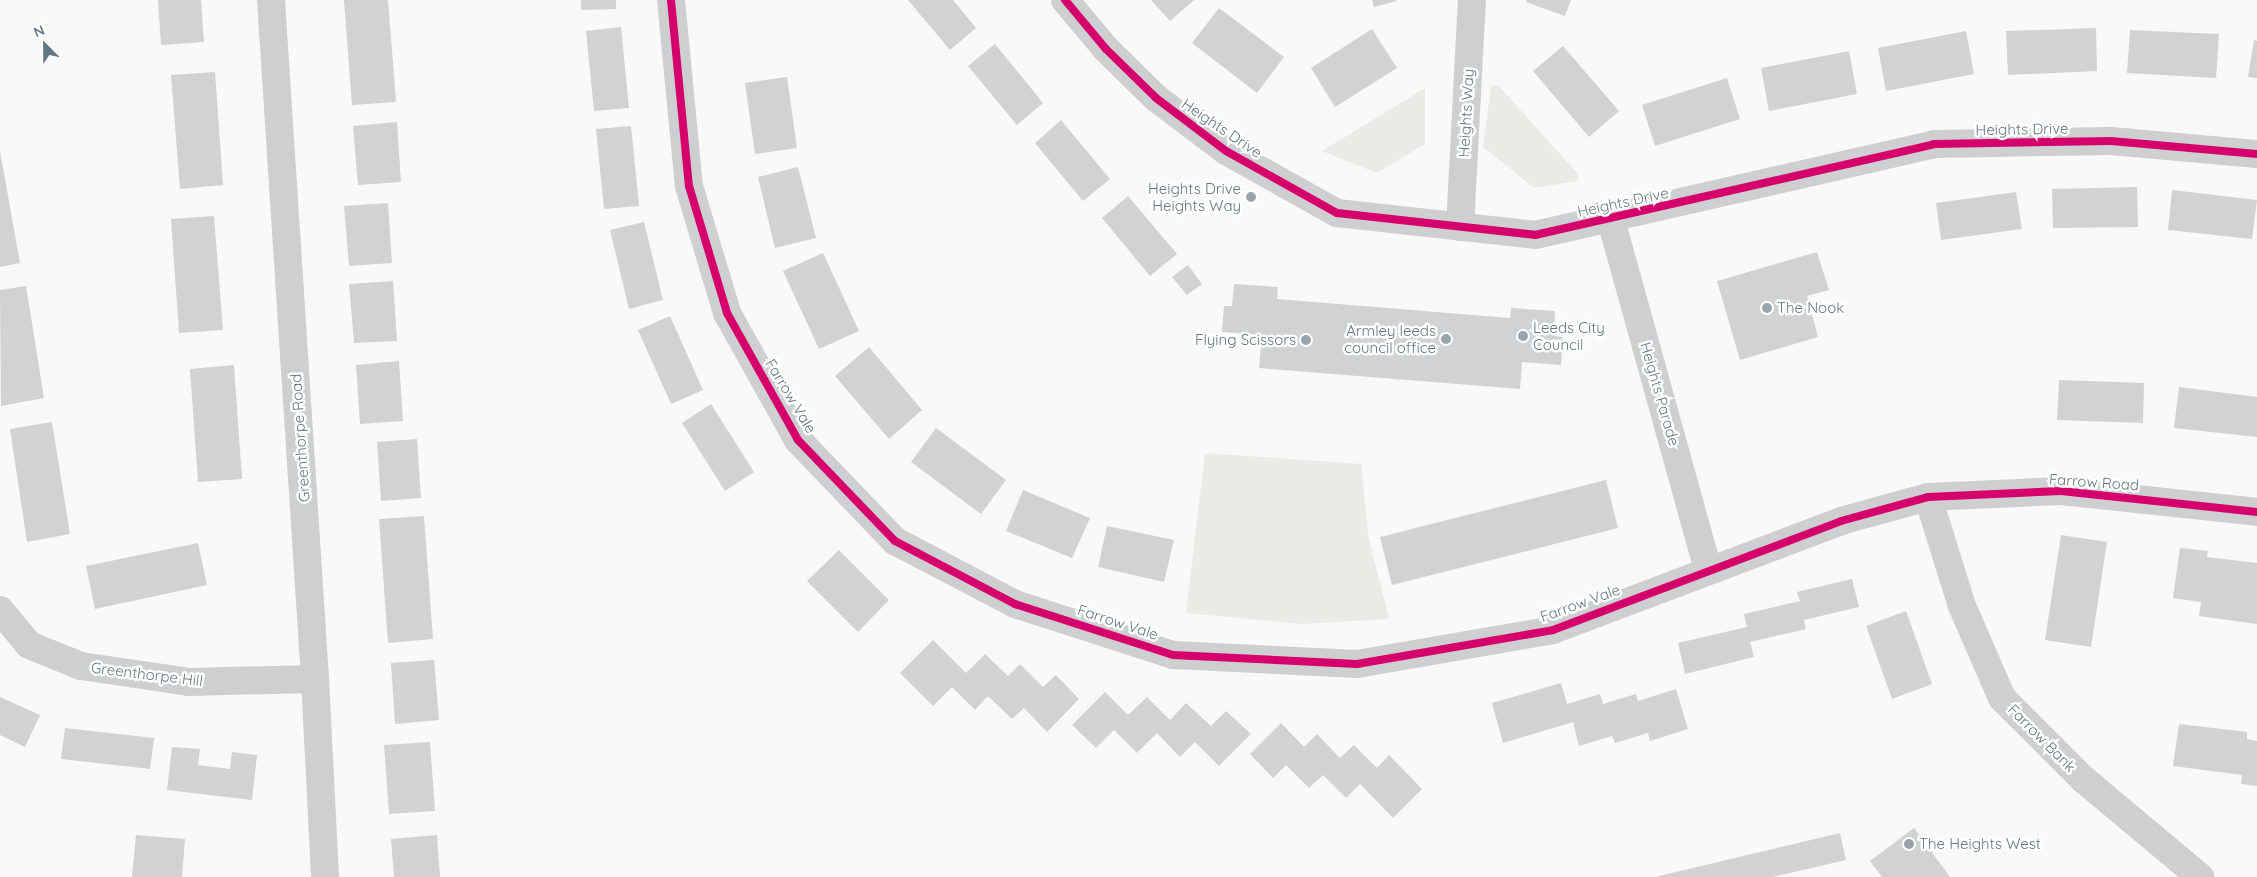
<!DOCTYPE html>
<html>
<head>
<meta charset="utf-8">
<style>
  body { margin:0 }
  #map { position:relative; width:2257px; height:877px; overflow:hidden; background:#f9f9f9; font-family:Quicksand,sans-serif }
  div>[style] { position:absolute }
  .green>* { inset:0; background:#e8ebe6 }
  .building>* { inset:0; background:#d0d2d3 }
  .minor>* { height:28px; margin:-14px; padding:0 14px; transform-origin:14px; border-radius:14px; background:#cecfd0 }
  .cycleway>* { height:8px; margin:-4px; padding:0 4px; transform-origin:4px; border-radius:4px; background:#d6006c }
  .dots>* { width:14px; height:14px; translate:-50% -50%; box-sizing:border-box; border:2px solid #fff; border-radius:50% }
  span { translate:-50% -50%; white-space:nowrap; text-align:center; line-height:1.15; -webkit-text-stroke:5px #fff; paint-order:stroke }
  .street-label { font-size:15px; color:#657683 }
  .poi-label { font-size:15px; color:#657683 }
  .right { translate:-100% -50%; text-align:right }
  .left { translate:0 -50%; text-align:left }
  .north { position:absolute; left:20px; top:20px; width:50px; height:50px; -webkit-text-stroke:4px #fff; paint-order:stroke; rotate:337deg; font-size:14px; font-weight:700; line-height:20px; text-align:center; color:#657683 }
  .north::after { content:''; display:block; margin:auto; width:18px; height:22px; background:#657683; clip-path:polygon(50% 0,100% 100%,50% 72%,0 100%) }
</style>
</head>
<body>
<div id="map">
  <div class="green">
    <i style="clip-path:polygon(1498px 85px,1579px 175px,1577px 181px,1534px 188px,1483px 147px,1491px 86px)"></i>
    <i style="clip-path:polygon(1425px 88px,1425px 144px,1377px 173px,1322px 151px)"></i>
    <i style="clip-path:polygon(1205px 453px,1361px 464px,1369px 540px,1389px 619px,1302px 624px,1186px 613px)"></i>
  </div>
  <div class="building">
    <i style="clip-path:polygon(158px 0,201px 0,204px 42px,161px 45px)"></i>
    <i style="clip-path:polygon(344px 0,388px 0,396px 102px,352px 105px)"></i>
    <i style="clip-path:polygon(581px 0,616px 0,616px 9px,581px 10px)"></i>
    <i style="clip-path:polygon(908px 0,953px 0,976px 28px,950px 50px)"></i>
    <i style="clip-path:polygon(1151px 0,1194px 0,1170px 21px)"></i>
    <i style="clip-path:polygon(1372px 0,1397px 0,1397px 1px,1374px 7px)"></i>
    <i style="clip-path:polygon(1527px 0,1571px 0,1565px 16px,1526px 2px)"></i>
    <i style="clip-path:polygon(1219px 8px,1284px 57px,1257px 93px,1192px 43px)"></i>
    <i style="clip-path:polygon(621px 27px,629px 108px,594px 111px,586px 31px)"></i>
    <i style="clip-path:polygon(2096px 28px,2097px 71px,2008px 75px,2006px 31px)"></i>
    <i style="clip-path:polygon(1372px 29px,1397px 68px,1335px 107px,1311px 68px)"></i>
    <i style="clip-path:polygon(2130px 30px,2219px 34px,2216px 78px,2127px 73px)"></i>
    <i style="clip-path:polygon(1966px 31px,1974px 74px,1886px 91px,1878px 48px)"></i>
    <i style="clip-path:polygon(2254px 40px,2257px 41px,2257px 78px,2248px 77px)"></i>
    <i style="clip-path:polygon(995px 44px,1043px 103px,1017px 125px,968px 66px)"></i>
    <i style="clip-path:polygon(1563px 46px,1619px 111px,1589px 137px,1533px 71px)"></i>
    <i style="clip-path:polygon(1849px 51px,1857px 94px,1769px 111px,1761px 68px)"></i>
    <i style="clip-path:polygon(215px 72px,223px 185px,180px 189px,171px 75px)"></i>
    <i style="clip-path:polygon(787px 77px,797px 148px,755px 154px,745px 83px)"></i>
    <i style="clip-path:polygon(1727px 78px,1740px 119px,1655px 146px,1642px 105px)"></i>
    <i style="clip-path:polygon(1061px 120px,1110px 179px,1083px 201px,1035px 143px)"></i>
    <i style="clip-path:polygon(397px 122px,401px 182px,358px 185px,353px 126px)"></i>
    <i style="clip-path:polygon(631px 126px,639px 206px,604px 209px,596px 129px)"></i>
    <i style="clip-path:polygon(0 151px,20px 263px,0 267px)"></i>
    <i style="clip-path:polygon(798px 167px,816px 238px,775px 248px,758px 177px)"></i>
    <i style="clip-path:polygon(2137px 187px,2138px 227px,2053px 228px,2052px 189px)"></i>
    <i style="clip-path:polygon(2172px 190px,2257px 200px,2252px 239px,2168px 230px)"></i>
    <i style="clip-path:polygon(2016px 192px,2022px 229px,1941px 240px,1936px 203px)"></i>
    <i style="clip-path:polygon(1128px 196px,1177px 254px,1150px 276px,1102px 218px)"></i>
    <i style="clip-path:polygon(388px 203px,392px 263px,349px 266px,344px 206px)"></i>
    <i style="clip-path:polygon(214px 216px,223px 330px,179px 333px,171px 219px)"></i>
    <i style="clip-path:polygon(644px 222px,663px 300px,629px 309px,610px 230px)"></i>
    <i style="clip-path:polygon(1817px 252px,1829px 290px,1807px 296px,1818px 337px,1740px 360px,1717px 281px)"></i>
    <i style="clip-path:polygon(823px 253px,859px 331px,819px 349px,783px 271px)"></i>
    <i style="clip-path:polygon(1188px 265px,1202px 284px,1187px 295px,1172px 277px)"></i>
    <i style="clip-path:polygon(393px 281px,397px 341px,354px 343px,349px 284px)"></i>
    <i style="clip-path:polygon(1234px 284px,1278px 287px,1277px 299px,1510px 318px,1511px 308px,1555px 311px,1554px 336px,1563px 337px,1561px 365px,1522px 362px,1520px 389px,1259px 368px,1262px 335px,1222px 332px,1224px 306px,1232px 306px)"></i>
    <i style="clip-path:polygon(26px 286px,44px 398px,1px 406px,0 290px)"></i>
    <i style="clip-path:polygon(670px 316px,703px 390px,671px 404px,638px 330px)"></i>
    <i style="clip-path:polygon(869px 347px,922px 410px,889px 439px,835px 376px)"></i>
    <i style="clip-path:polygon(399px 361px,403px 421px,360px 424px,356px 365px)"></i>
    <i style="clip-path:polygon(234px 365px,242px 479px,198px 482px,190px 369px)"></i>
    <i style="clip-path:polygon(2059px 380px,2144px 383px,2143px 423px,2057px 420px)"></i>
    <i style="clip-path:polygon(2179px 387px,2257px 397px,2257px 437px,2174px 428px)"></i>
    <i style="clip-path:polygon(711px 404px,754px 472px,725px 491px,682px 423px)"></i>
    <i style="clip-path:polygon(52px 422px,70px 534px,27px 542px,10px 429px)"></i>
    <i style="clip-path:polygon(936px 428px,1006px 480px,981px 514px,911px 462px)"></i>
    <i style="clip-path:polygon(417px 439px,421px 498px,381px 501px,377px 442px)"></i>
    <i style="clip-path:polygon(1606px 480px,1618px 528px,1392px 585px,1380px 537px)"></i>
    <i style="clip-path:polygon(1023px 490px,1090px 518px,1072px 558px,1006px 531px)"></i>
    <i style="clip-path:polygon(424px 516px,433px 639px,388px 643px,379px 519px)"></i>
    <i style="clip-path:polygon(1107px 526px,1174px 540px,1164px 582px,1098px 567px)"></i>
    <i style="clip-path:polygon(2061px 535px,2107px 542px,2091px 647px,2045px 640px)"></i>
    <i style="clip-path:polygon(198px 543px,207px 585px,95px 609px,86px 566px)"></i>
    <i style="clip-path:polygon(2180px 548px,2208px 551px,2207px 557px,2257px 563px,2257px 624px,2199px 616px,2201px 602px,2173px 598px)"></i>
    <i style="clip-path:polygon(839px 550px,889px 600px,858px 632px,807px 581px)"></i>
    <i style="clip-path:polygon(1852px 579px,1859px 607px,1804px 620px,1806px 629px,1750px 642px,1754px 657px,1685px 674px,1678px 643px,1747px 627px,1744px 614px,1800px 601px,1797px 592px)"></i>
    <i style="clip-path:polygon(1906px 611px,1932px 684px,1892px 699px,1866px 626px)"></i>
    <i style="clip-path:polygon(933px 640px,966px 673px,985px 654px,1008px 676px,1020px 664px,1043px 687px,1056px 675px,1079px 699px,1047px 732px,1024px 708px,1012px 719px,988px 696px,975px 710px,952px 687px,933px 706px,900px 673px)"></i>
    <i style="clip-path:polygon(434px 660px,439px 720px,395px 724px,391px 663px)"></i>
    <i style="clip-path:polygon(1561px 683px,1567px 704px,1600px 694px,1603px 704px,1636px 694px,1638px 701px,1676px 689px,1688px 729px,1650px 741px,1648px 733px,1615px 743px,1612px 736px,1579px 746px,1573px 722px,1503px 743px,1492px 703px)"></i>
    <i style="clip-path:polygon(1105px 692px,1128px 715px,1147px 697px,1170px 720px,1186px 703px,1211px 726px,1226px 711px,1251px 734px,1219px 766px,1195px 742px,1180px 757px,1157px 733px,1137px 753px,1114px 730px,1096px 748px,1072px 725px)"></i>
    <i style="clip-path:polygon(0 697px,40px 715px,25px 747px,0 735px)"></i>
    <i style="clip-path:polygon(1281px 723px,1304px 747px,1317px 734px,1340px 758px,1354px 745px,1377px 768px,1389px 755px,1422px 789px,1393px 818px,1360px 784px,1346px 798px,1323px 775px,1309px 788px,1286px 765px,1273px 778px,1250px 754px)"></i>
    <i style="clip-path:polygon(2179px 724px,2247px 732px,2247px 739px,2257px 741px,2257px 786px,2241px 784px,2242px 775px,2173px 766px)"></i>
    <i style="clip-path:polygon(65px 728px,154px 738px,150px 769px,61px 759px)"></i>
    <i style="clip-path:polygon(430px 742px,435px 811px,389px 814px,384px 745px)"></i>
    <i style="clip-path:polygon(172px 747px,200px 749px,198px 765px,230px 769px,232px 752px,257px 755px,252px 800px,167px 790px)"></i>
    <i style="clip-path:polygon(1914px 828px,1950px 877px,1882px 877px,1870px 861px)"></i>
    <i style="clip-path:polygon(1840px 833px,1846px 860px,1773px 877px,1655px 877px)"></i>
    <i style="clip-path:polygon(136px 835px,185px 839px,182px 877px,132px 877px)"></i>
    <i style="clip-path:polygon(437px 835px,440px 877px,394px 877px,391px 839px)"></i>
  </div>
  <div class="minor">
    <i style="left:271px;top:0;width:680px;rotate:86.29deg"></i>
    <i style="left:315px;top:679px;width:198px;rotate:87.1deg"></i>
    <i style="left:671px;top:0;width:187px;rotate:84.5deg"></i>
    <i style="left:689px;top:186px;width:133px;rotate:73.3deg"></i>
    <i style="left:727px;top:313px;width:145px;rotate:60.8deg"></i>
    <i style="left:798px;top:440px;width:140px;rotate:46.2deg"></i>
    <i style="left:895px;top:541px;width:136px;rotate:27.7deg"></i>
    <i style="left:1015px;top:604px;width:166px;rotate:17.9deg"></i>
    <i style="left:1173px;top:655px;width:184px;rotate:2.8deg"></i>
    <i style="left:1357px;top:664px;width:199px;rotate:-9.8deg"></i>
    <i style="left:1553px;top:630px;width:308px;rotate:-20.7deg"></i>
    <i style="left:1841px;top:521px;width:90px;rotate:-15.4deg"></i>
    <i style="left:1928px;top:497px;width:133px;rotate:-2.6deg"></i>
    <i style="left:2061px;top:491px;width:197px;rotate:6.1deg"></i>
    <i style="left:1065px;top:0;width:64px;rotate:50.1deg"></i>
    <i style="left:1106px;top:49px;width:70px;rotate:44.4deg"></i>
    <i style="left:1156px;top:98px;width:88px;rotate:37.1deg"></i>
    <i style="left:1226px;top:151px;width:127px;rotate:29.2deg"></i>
    <i style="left:1337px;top:213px;width:199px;rotate:6.3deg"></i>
    <i style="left:1535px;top:235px;width:409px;rotate:-12.8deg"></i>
    <i style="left:1934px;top:144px;width:177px;rotate:-1deg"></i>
    <i style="left:2111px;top:141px;width:147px;rotate:5.1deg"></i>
    <i style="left:1611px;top:220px;width:362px;rotate:74.5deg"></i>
    <i style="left:1460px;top:227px;width:227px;rotate:-87deg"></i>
    <i style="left:1928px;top:497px;width:114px;rotate:72.7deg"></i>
    <i style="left:1962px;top:606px;width:100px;rotate:66.5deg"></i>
    <i style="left:2002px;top:698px;width:115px;rotate:45deg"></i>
    <i style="left:2083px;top:779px;width:153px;rotate:39.9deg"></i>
    <i style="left:0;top:610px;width:45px;rotate:50.4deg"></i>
    <i style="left:29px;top:645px;width:56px;rotate:22deg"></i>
    <i style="left:81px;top:666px;width:109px;rotate:8.4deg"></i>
    <i style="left:189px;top:682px;width:126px;rotate:-1.4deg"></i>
  </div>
  <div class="cycleway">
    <i style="left:671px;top:0;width:187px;rotate:84.5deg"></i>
    <i style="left:689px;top:186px;width:133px;rotate:73.3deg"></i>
    <i style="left:727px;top:313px;width:145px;rotate:60.8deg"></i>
    <i style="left:798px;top:440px;width:140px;rotate:46.2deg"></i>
    <i style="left:895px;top:541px;width:136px;rotate:27.7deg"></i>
    <i style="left:1015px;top:604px;width:166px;rotate:17.9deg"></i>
    <i style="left:1173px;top:655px;width:184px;rotate:2.8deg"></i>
    <i style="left:1357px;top:664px;width:199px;rotate:-9.8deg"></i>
    <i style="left:1553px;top:630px;width:308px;rotate:-20.7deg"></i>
    <i style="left:1841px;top:521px;width:90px;rotate:-15.4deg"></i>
    <i style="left:1928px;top:497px;width:133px;rotate:-2.6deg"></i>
    <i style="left:2061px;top:491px;width:197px;rotate:6.1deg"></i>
    <i style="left:1065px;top:0;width:64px;rotate:50.1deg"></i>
    <i style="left:1106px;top:49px;width:70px;rotate:44.4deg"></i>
    <i style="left:1156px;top:98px;width:88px;rotate:37.1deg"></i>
    <i style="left:1226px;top:151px;width:127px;rotate:29.2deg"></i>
    <i style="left:1337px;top:213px;width:199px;rotate:6.3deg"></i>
    <i style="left:1535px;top:235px;width:409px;rotate:-12.8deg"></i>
    <i style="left:1934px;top:144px;width:177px;rotate:-1deg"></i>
    <i style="left:2111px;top:141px;width:147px;rotate:5.1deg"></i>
  </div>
  <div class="dots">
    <i style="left:1251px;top:197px;background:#99a4ac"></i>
    <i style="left:1767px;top:308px;background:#99a4ac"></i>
    <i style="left:1523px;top:336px;background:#99a4ac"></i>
    <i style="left:1446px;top:339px;background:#99a4ac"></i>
    <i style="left:1306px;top:340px;background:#99a4ac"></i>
    <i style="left:1909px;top:844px;background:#99a4ac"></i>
  </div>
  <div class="street-label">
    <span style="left:1466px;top:113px;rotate:-87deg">Heights Way</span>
    <span style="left:1222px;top:128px;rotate:34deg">Heights Drive</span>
    <span style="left:2022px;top:129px;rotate:-1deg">Heights Drive</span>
    <span style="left:1623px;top:202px;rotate:-12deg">Heights Drive</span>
    <span style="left:1660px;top:394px;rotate:74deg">Heights Parade</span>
    <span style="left:791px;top:396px;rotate:59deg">Farrow Vale</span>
    <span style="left:300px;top:438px;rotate:-94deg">Greenthorpe Road</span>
    <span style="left:2094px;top:482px;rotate:4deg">Farrow Road</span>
    <span style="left:1580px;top:603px;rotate:-20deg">Farrow Vale</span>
    <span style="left:1118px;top:622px;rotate:18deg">Farrow Vale</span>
    <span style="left:147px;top:674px;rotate:7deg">Greenthorpe Hill</span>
    <span style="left:2042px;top:738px;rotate:45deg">Farrow Bank</span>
  </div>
  <div class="poi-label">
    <span class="right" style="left:1241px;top:197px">Heights Drive<br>Heights Way</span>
    <span class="left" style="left:1777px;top:308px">The Nook</span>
    <span class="left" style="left:1533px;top:336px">Leeds City<br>Council</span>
    <span class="right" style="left:1436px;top:339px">Armley leeds<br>council office</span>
    <span class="right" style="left:1296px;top:340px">Flying Scissors</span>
    <span class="left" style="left:1919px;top:844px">The Heights West</span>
  </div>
  <div class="north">N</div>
</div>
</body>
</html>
